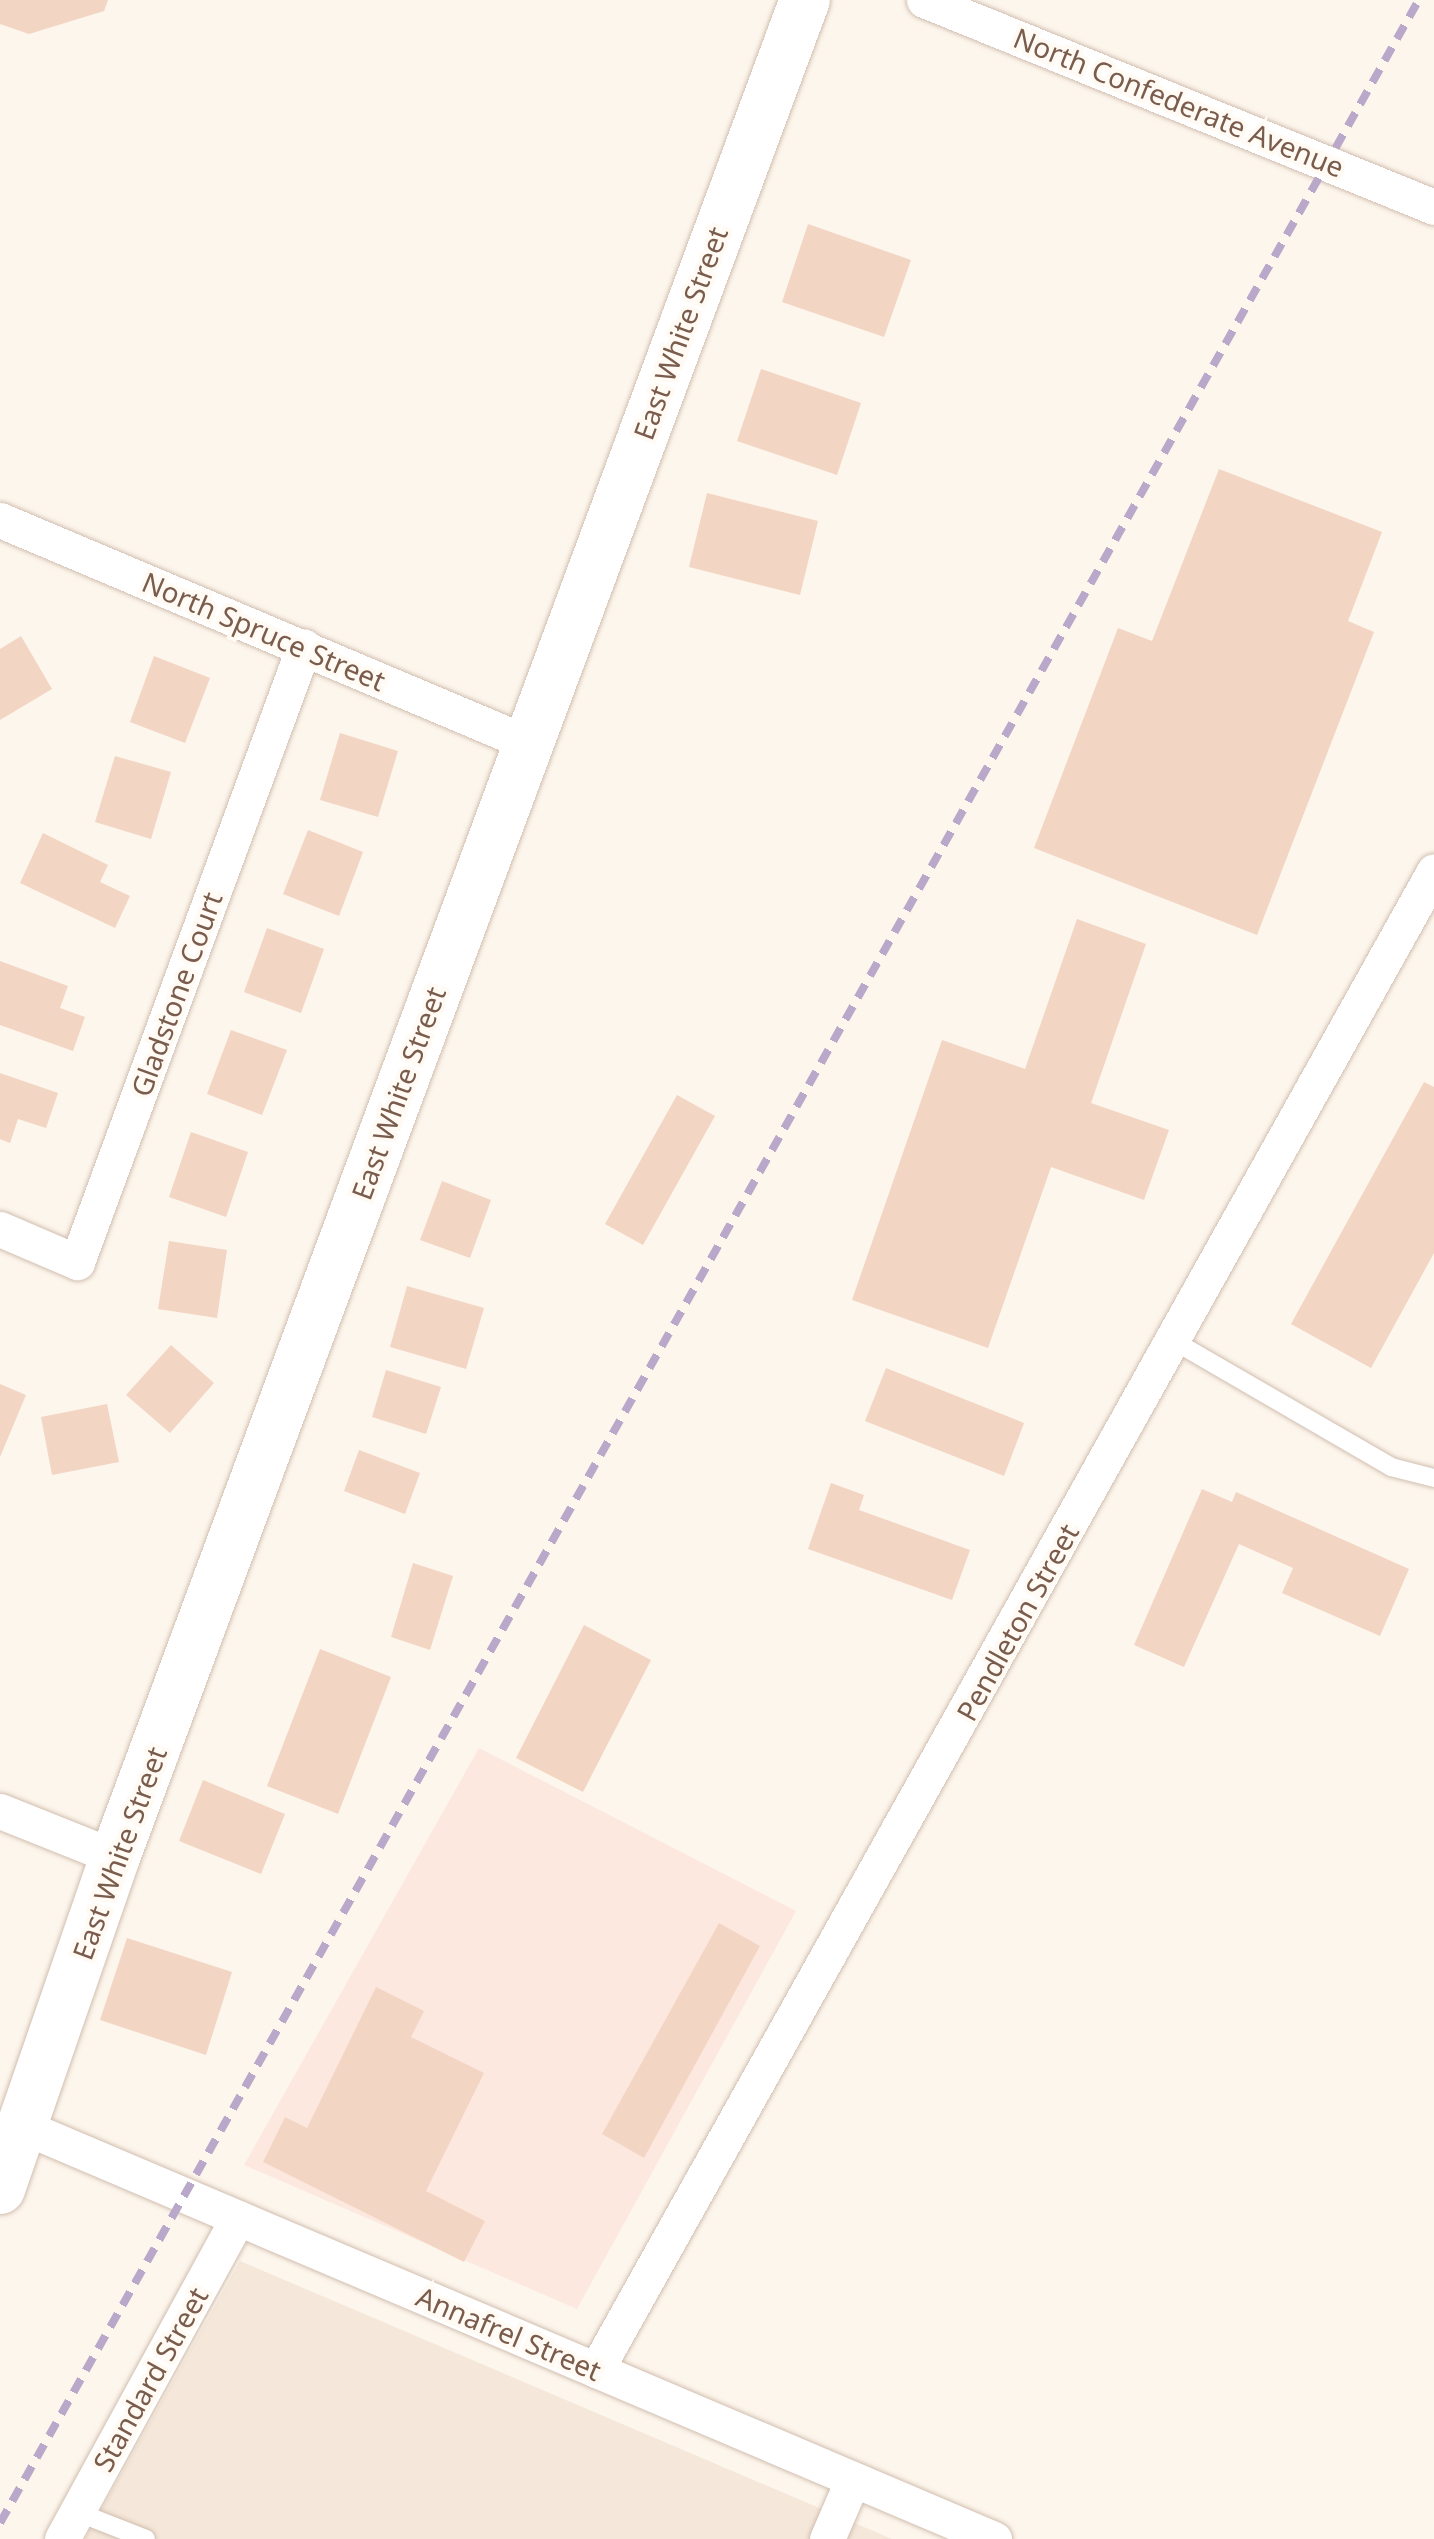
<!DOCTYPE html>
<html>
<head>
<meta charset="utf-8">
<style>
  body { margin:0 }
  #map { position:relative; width:1434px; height:2539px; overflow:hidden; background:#fdf6ec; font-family:"Noto Sans",sans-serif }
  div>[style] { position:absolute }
  .residential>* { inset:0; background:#f5e8da }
  .commercial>* { inset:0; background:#fde8e0 }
  .building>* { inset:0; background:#f3d5c3 }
  .roads { filter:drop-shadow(0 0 2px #d1beb0) drop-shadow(0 0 2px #d1beb0) }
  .lane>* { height:18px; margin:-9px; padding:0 9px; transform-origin:9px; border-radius:9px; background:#fff }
  .street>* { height:35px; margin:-17.5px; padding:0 17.5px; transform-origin:17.5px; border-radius:17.5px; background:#fff }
  .secondary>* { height:50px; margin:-25px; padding:0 25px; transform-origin:25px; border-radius:25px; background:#fff }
  .rail>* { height:8px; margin-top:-4px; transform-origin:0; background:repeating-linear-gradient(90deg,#b9a8c9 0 15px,transparent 0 25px) }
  span { translate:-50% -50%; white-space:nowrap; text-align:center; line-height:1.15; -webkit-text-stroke:8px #fffaf3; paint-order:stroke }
  .street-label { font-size:28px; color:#7a5c4d }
</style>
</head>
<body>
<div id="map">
  <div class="residential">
    <i style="clip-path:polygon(240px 2261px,892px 2539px,85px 2539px)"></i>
  </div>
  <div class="commercial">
    <i style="clip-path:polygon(479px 1748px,796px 1911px,577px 2309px,244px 2165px)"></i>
  </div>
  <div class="building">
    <i style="clip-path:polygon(0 0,108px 0,104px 11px,29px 34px,0 24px)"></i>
    <i style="clip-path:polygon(808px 224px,911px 260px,884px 337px,782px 302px)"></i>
    <i style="clip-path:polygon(761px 369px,861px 403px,837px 475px,737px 441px)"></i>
    <i style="clip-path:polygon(1219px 469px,1382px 532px,1348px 621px,1374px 632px,1257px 935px,1034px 848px,1118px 628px,1152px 641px)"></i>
    <i style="clip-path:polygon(707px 493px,818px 521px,800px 595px,689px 567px)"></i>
    <i style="clip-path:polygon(21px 636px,52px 689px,0 720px,0 649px)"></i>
    <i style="clip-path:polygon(154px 656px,210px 678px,185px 743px,130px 722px)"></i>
    <i style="clip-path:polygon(340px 733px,398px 751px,378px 817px,320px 800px)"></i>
    <i style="clip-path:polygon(115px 756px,171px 772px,151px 839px,95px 822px)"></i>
    <i style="clip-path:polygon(308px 830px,363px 852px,339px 916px,283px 894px)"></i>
    <i style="clip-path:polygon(43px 833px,108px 865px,100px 882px,130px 896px,115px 928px,20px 883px)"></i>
    <i style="clip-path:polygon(1077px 919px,1146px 944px,1091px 1103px,1169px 1130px,1144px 1200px,1051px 1167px,988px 1348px,852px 1300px,942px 1040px,1025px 1069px)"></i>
    <i style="clip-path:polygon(267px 928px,324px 949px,301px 1013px,244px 992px)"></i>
    <i style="clip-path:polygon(0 961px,68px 986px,60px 1008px,85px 1017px,73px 1051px,0 1025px)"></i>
    <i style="clip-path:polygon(231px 1030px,287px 1050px,262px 1115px,207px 1094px)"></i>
    <i style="clip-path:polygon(0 1073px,58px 1093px,46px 1128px,18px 1119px,10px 1143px,0 1139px)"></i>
    <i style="clip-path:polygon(1424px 1082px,1434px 1087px,1434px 1253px,1371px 1368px,1291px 1324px)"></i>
    <i style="clip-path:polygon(677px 1095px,715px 1116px,643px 1245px,605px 1224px)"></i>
    <i style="clip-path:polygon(191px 1132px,248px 1152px,226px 1217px,169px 1197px)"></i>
    <i style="clip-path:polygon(442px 1181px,491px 1200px,470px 1258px,420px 1240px)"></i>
    <i style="clip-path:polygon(169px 1241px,227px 1250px,217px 1318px,158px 1309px)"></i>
    <i style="clip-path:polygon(407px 1286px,484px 1308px,466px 1369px,390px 1347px)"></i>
    <i style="clip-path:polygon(171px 1345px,214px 1383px,170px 1433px,126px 1395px)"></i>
    <i style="clip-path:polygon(886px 1368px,1024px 1423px,1004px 1476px,865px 1421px)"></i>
    <i style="clip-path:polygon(386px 1370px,441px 1387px,426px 1434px,372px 1417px)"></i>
    <i style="clip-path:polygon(0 1384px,26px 1395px,0 1457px)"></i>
    <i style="clip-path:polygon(107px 1404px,119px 1462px,52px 1475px,41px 1417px)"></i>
    <i style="clip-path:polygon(359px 1450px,420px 1473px,405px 1514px,344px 1491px)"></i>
    <i style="clip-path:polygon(831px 1483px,864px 1495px,859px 1510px,970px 1550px,952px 1600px,808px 1549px)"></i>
    <i style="clip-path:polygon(1202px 1489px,1232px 1502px,1236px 1492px,1409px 1569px,1380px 1636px,1282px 1593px,1293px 1568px,1239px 1544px,1184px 1667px,1134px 1645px)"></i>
    <i style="clip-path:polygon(413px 1563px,453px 1576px,430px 1650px,391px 1637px)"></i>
    <i style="clip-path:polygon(584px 1625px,651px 1660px,583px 1792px,516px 1758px)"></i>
    <i style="clip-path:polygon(320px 1649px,391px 1677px,338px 1814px,267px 1786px)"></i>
    <i style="clip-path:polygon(203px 1780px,285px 1814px,261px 1874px,179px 1841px)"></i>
    <i style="clip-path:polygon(719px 1923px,760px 1946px,644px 2158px,602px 2134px)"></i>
    <i style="clip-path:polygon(127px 1938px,232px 1972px,206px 2055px,100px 2020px)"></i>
    <i style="clip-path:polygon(376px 1987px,424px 2011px,411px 2037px,484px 2073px,426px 2191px,485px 2221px,464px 2262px,263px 2162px,285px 2117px,307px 2128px)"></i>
  </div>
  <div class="roads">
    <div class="lane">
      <i style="left:1174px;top:1341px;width:251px;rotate:30.1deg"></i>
      <i style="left:1391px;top:1467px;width:44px;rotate:14.3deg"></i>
      <i style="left:77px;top:2512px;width:74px;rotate:21.4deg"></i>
    </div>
    <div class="street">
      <i style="left:924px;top:0;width:550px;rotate:22.09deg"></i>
      <i style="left:0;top:520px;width:573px;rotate:22.9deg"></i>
      <i style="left:0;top:1229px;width:84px;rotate:23.2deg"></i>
      <i style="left:77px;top:1262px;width:656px;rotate:-69.77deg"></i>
      <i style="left:0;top:1811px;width:124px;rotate:21.8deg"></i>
      <i style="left:24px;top:2127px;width:1054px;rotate:23.01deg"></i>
      <i style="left:596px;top:2370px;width:1717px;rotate:-60.79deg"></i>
      <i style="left:62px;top:2539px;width:366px;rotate:-61.3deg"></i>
      <i style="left:827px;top:2539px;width:65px;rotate:-66.6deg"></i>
    </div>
    <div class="secondary">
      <i style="left:0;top:2189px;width:351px;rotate:-70.9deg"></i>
      <i style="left:115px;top:1857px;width:1981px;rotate:-69.62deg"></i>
    </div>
  </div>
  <div class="rail">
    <i style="left:0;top:2523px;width:2895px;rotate:-60.65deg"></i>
  </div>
  <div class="street-label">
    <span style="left:1179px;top:102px;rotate:22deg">North Confederate Avenue</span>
    <span style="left:680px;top:333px;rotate:-70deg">East White Street</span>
    <span style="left:264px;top:631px;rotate:23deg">North Spruce Street</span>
    <span style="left:176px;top:994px;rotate:-70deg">Gladstone Court</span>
    <span style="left:398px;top:1093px;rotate:-70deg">East White Street</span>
    <span style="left:1017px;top:1622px;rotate:-61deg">Pendleton Street</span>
    <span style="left:119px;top:1853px;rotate:-70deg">East White Street</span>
    <span style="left:509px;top:2333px;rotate:23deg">Annafrel Street</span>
    <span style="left:150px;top:2379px;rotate:-61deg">Standard Street</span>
  </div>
</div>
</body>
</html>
